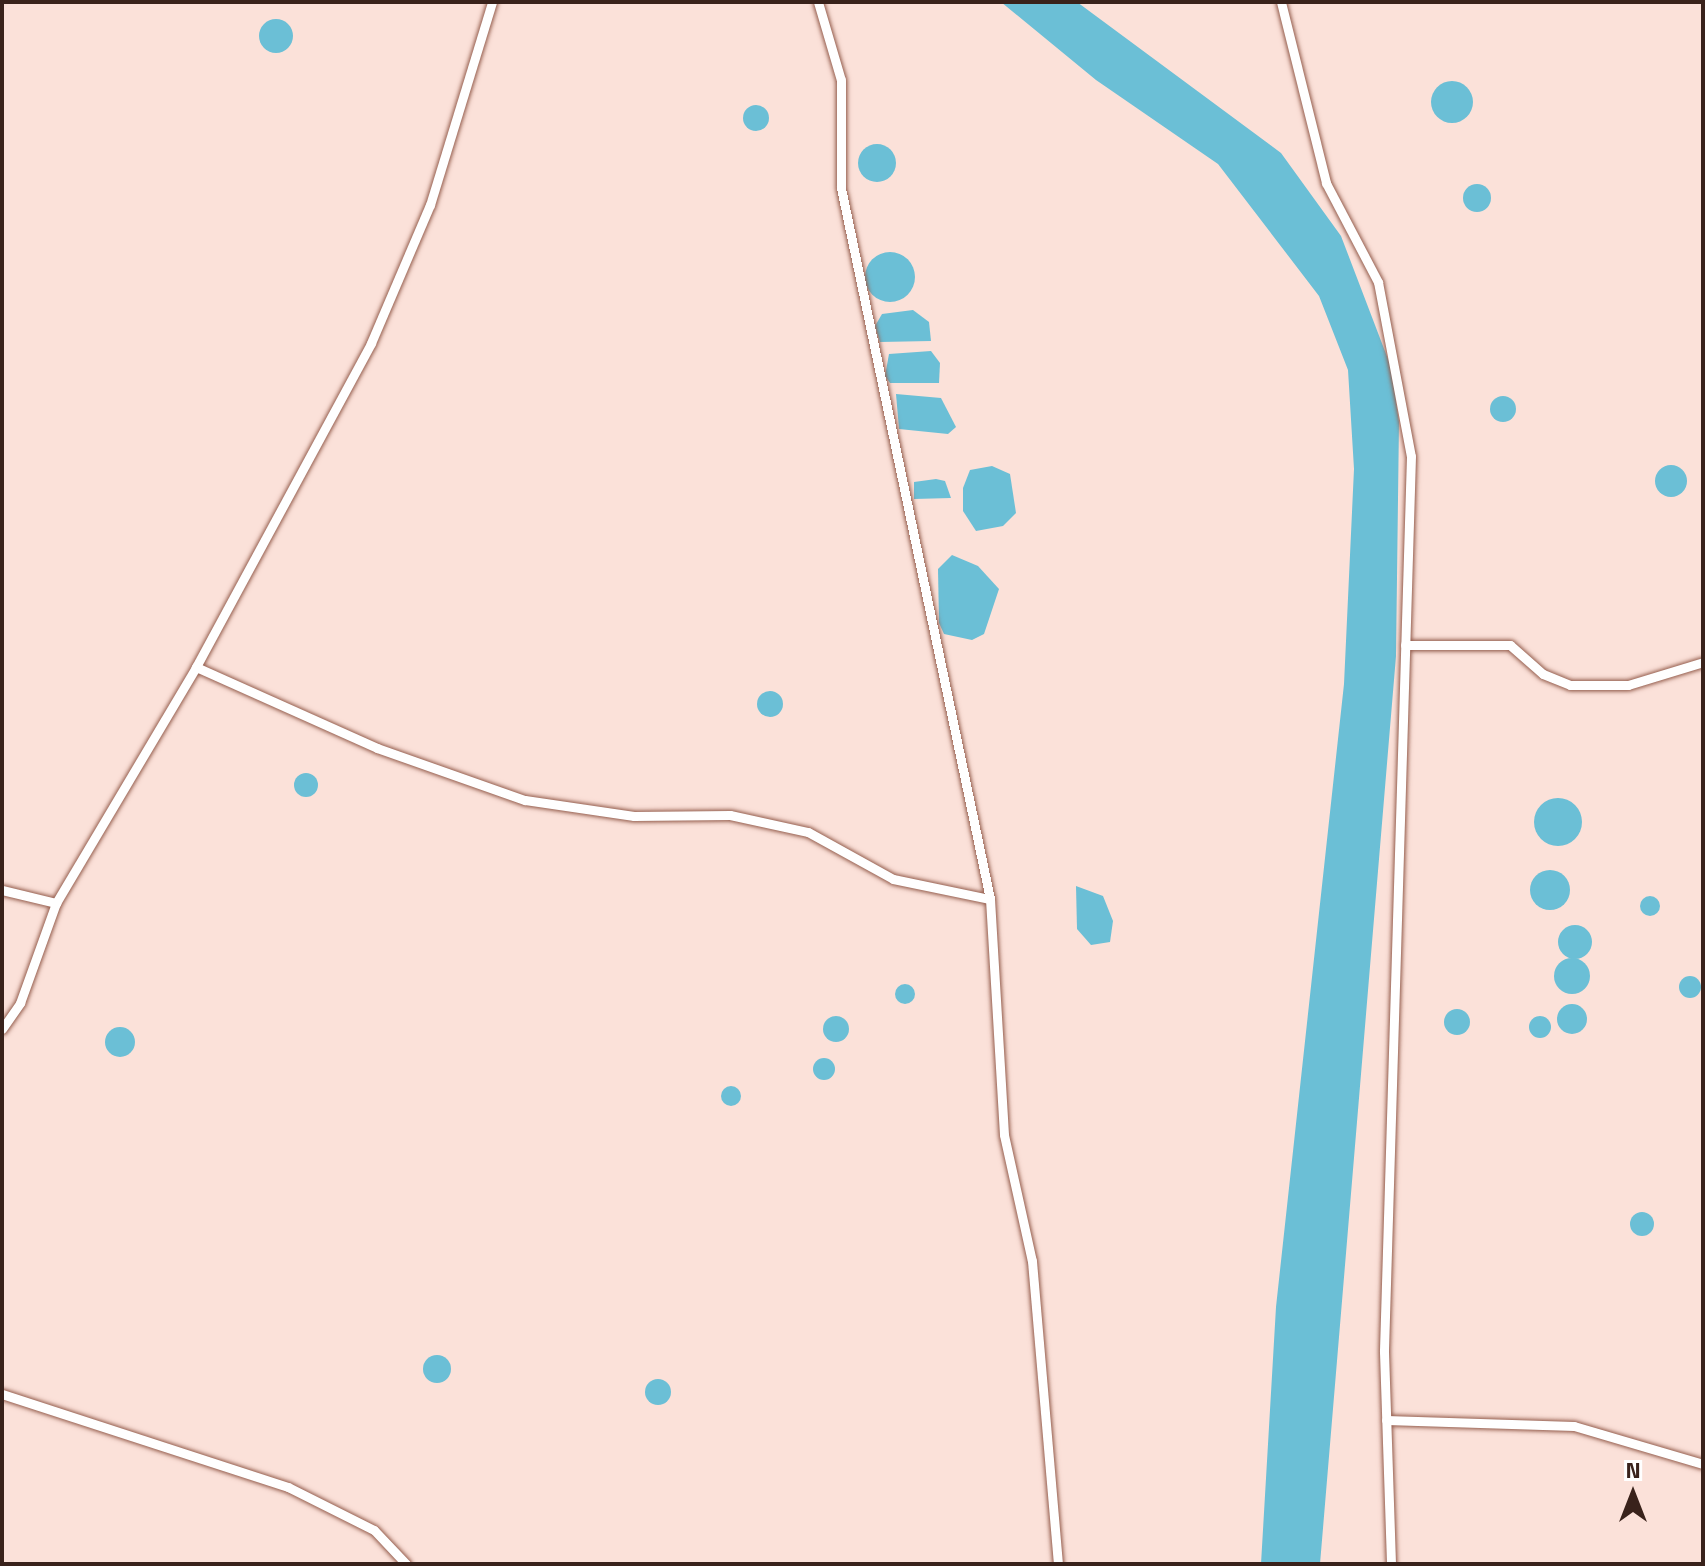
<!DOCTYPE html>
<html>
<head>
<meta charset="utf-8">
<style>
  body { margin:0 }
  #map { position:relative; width:1705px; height:1566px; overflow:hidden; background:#fbe1d9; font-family:"Titillium Web",sans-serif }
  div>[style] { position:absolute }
  .water>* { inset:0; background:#6bbfd6 }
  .round { border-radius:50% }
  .roads { filter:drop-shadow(0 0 2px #955e4e) drop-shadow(0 0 2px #955e4e) }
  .minor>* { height:9px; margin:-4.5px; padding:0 4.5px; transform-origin:4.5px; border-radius:4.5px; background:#fff }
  span { translate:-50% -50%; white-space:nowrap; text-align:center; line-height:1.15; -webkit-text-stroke:7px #fff; paint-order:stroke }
  .frame { position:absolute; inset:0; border:4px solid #39221b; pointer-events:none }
  .north { position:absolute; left:1593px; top:1454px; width:80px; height:80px; -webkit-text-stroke:6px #fff; paint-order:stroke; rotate:0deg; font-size:22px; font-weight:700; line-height:32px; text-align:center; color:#39221b }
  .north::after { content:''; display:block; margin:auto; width:28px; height:36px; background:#39221b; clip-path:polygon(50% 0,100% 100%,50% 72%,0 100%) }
</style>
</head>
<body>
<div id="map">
  <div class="water">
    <i style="clip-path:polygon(1001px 2px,1077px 2px,1281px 153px,1341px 236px,1391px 367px,1399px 422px,1396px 656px,1320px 1564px,1261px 1564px,1276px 1307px,1344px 684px,1354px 469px,1348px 370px,1319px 296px,1218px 164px,1096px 80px)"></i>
    <i class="round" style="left:259px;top:19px;width:34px;height:34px"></i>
    <i class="round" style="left:1431px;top:81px;width:42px;height:42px"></i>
    <i class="round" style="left:743px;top:105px;width:26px;height:26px"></i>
    <i class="round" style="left:858px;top:144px;width:38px;height:38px"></i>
    <i class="round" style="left:1463px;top:184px;width:28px;height:28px"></i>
    <i class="round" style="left:865px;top:252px;width:50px;height:50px"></i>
    <i style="clip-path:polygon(913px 310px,929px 322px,931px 341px,880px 342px,875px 326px,882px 314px)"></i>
    <i style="clip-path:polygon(931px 351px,940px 363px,939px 383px,890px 383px,885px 376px,889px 354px)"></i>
    <i style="clip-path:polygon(896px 394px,941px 398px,956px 427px,948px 434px,899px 429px)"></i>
    <i class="round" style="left:1490px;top:396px;width:26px;height:26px"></i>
    <i class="round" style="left:1655px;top:465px;width:32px;height:32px"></i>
    <i style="clip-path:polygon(992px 466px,1010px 474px,1016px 513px,1003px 526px,976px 531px,963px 511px,963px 488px,970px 470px)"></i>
    <i style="clip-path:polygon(936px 479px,945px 481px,951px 498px,914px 499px,914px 482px)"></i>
    <i style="clip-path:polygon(952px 555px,978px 566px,999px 589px,984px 634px,972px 640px,944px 634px,939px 623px,938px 569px)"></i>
    <i class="round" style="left:757px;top:691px;width:26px;height:26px"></i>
    <i class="round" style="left:294px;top:773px;width:24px;height:24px"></i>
    <i class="round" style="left:1534px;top:798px;width:48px;height:48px"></i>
    <i class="round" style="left:1530px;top:870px;width:40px;height:40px"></i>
    <i style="clip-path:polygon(1076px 886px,1103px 896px,1113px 921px,1110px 942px,1091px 945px,1077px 929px)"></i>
    <i class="round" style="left:1640px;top:896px;width:20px;height:20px"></i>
    <i class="round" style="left:1558px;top:925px;width:34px;height:34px"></i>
    <i class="round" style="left:1554px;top:958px;width:36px;height:36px"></i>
    <i class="round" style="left:1679px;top:976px;width:22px;height:22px"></i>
    <i class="round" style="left:895px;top:984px;width:20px;height:20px"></i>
    <i class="round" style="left:1557px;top:1004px;width:30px;height:30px"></i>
    <i class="round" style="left:1444px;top:1009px;width:26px;height:26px"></i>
    <i class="round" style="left:1529px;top:1016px;width:22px;height:22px"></i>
    <i class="round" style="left:823px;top:1016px;width:26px;height:26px"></i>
    <i class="round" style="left:105px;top:1027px;width:30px;height:30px"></i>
    <i class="round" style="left:813px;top:1058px;width:22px;height:22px"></i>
    <i class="round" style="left:721px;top:1086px;width:20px;height:20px"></i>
    <i class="round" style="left:1630px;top:1212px;width:24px;height:24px"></i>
    <i class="round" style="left:423px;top:1355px;width:28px;height:28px"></i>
    <i class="round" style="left:645px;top:1379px;width:26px;height:26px"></i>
  </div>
  <div class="roads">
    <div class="minor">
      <i style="left:818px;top:2px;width:81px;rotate:73.6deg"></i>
      <i style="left:841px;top:80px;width:108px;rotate:90deg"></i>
      <i style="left:841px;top:188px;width:726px;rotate:78.16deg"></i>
      <i style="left:990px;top:899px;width:236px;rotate:86.6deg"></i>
      <i style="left:1004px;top:1135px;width:129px;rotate:77.5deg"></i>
      <i style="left:1032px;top:1261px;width:304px;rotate:85.1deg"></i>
      <i style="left:1281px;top:2px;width:187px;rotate:76deg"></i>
      <i style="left:1326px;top:183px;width:112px;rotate:62.3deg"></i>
      <i style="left:1378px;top:282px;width:177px;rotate:79.3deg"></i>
      <i style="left:1411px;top:456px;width:896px;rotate:91.73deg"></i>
      <i style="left:1384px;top:1352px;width:212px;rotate:88.1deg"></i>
      <i style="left:1405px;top:645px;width:105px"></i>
      <i style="left:1510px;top:645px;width:44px;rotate:41.3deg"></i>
      <i style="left:1543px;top:674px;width:29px;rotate:22deg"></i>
      <i style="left:1570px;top:685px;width:58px"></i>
      <i style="left:1628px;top:685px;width:78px;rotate:-17deg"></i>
      <i style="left:196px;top:667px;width:198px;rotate:24.1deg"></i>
      <i style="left:377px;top:748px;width:157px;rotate:19.4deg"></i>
      <i style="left:525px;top:800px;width:110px;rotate:8.4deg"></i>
      <i style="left:634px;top:816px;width:96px;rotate:-0.6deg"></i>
      <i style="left:730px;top:815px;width:80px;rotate:12.3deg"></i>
      <i style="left:808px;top:832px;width:97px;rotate:28.9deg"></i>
      <i style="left:893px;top:879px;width:99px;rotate:11.7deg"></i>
      <i style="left:2px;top:890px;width:56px;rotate:13.5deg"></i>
      <i style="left:2px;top:1029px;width:32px;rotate:-55deg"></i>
      <i style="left:20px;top:1003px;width:106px;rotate:-70.2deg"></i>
      <i style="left:56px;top:903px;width:274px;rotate:-59.3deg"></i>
      <i style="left:196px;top:667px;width:368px;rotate:-61.6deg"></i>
      <i style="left:371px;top:343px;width:150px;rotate:-66.9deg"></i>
      <i style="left:430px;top:205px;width:212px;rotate:-73deg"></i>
      <i style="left:2px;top:1394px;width:301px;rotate:18deg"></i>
      <i style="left:288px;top:1487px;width:96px;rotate:26.6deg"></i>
      <i style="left:374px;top:1530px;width:47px;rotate:46.7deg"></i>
      <i style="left:1386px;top:1420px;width:188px;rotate:1.8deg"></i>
      <i style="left:1574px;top:1426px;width:134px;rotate:16.4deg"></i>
    </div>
  </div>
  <div class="frame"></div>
  <div class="north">N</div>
</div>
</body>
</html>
